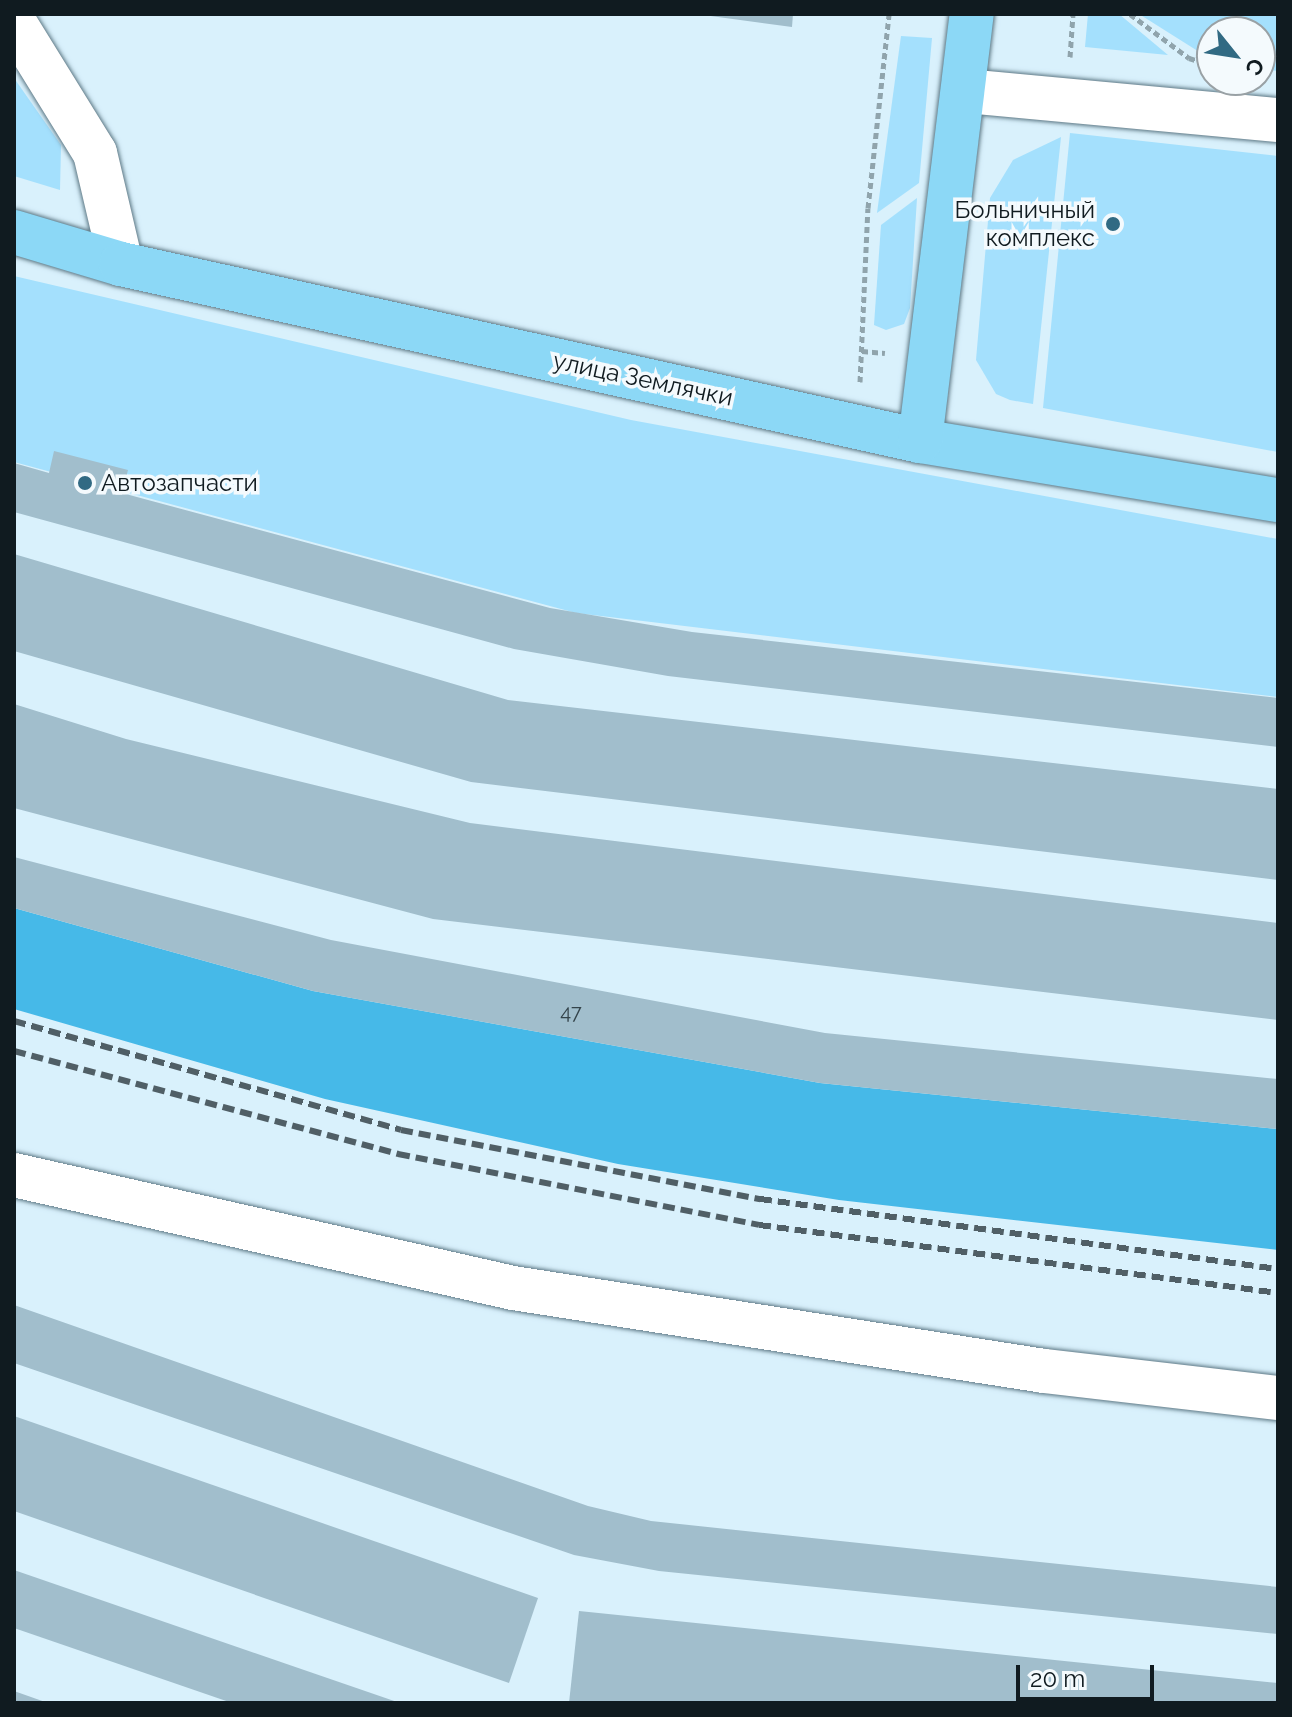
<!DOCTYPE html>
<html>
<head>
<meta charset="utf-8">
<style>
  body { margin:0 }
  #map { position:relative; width:1292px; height:1717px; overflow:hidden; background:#d9f1fc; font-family:Raleway,sans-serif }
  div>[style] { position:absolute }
  .green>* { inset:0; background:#a4e0fd }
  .forest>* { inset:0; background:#46b9e8 }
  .building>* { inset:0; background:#a1becc }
  .path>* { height:5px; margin-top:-2.5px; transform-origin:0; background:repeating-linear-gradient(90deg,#90a4ac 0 6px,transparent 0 10px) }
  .roads { filter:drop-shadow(0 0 2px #5e7986) drop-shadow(0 0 2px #5e7986) }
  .minor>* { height:44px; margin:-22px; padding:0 22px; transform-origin:22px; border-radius:22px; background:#fff }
  .major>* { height:44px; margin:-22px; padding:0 22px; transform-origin:22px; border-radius:22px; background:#8cd8f6 }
  .rail>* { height:6px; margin-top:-3px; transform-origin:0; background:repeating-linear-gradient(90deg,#505f66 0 12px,transparent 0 18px) }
  .dots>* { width:22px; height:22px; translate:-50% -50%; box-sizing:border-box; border:4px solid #f4fafd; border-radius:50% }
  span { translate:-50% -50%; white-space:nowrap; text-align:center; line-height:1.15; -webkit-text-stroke:7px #f4fafd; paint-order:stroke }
  .number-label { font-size:20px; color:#34444b }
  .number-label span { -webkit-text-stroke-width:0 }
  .poi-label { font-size:24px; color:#101b20 }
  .right { translate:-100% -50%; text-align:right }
  .left { translate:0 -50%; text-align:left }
  .street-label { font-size:24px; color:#101b20 }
  .frame { position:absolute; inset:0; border:16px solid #101b20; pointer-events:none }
  .north { position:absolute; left:1196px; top:16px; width:80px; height:80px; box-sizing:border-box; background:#f4fafd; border:2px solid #99a1a5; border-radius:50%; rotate:120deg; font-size:22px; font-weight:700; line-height:32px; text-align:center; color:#101b20 }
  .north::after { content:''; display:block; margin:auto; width:28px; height:36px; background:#316a83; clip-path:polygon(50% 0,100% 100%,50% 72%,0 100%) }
  .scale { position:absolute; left:1016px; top:1665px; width:138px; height:36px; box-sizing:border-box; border:4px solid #101b20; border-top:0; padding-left:10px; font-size:24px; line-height:28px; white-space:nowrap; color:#101b20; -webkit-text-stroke:6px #f4fafd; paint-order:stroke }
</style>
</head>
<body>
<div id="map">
  <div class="green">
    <i style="clip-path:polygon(1088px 14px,1119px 14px,1168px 55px,1085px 47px)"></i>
    <i style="clip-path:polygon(1139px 14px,1278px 14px,1278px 71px,1260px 69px,1260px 32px,1212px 32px,1212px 60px)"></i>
    <i style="clip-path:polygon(901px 36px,932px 38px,919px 183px,877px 213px)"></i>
    <i style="clip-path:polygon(14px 78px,61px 145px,60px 190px,14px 176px)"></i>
    <i style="clip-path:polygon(1070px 133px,1278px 156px,1278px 452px,1043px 408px)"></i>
    <i style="clip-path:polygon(1061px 137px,1033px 404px,1010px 400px,996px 394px,976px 360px,990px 198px,1013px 160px)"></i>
    <i style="clip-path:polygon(917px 198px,910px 308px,904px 324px,886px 330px,874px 325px,881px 225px)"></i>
    <i style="clip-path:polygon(14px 276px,631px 420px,1278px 539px,1278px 697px,576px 613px,14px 462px)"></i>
  </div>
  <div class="forest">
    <i style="clip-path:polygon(14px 908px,313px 991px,820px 1083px,1278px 1129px,1278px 1250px,839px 1200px,618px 1164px,325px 1099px,14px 1009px)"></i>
  </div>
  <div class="building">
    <i style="clip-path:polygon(696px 14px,793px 14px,792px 27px)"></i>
    <i style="clip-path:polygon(54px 451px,128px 470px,122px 493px,550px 608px,692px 632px,1278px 698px,1278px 747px,668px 676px,514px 649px,14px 512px,14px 463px,49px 473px)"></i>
    <i style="clip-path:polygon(14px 554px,508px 700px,1278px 789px,1278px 880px,471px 782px,14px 651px)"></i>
    <i style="clip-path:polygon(14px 704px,126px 739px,470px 823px,1278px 923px,1278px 1020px,433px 919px,14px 808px)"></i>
    <i style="clip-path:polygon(14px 857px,331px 940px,825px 1033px,1278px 1079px,1278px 1129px,820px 1083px,313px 991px,14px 908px)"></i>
    <i style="clip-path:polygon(14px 1305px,588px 1506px,651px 1521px,1278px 1587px,1278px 1634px,659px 1571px,574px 1555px,14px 1363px)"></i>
    <i style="clip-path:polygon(14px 1416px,538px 1598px,509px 1683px,14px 1511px)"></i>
    <i style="clip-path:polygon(14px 1570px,400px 1703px,232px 1703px,14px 1628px)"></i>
    <i style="clip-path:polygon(579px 1611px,1278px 1683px,1278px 1703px,569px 1703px)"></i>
    <i style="clip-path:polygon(14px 1691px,48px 1703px,14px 1703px)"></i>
  </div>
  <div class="path">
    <i style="left:1130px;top:14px;width:74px;rotate:36.7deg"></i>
    <i style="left:1189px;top:58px;width:24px;rotate:17deg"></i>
    <i style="left:1070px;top:57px;width:43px;rotate:-86deg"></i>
    <i style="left:862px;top:351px;width:23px;rotate:5deg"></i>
    <i style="left:860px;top:382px;width:174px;rotate:-87.4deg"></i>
    <i style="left:868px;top:208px;width:195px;rotate:-83.8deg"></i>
  </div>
  <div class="roads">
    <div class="minor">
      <i style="left:14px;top:22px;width:154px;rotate:58.3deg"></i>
      <i style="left:95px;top:153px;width:114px;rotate:76.8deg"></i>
      <i style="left:965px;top:91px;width:314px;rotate:5.3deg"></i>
      <i style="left:14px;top:1175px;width:512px;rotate:12.76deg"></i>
      <i style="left:513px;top:1288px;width:537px;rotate:8.88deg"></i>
      <i style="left:1044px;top:1371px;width:236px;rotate:6.6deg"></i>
    </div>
    <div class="major">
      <i style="left:14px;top:232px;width:112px;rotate:16.7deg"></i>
      <i style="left:121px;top:264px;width:818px;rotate:12.49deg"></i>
      <i style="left:920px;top:441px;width:363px;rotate:9.4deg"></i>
      <i style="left:920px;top:441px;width:430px;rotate:-83.1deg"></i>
    </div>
  </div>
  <div class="rail">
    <i style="left:14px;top:1021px;width:402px;rotate:15.7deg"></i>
    <i style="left:401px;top:1130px;width:366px;rotate:10.9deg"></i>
    <i style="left:760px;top:1199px;width:523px;rotate:7.7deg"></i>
    <i style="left:14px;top:1051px;width:398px;rotate:15deg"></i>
    <i style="left:398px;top:1154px;width:368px;rotate:11.1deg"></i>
    <i style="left:759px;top:1225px;width:523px;rotate:7.46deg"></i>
  </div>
  <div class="dots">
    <i style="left:1113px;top:224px;background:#316a83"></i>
    <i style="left:85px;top:483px;background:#316a83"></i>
  </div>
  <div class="number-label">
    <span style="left:571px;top:1012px">47</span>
  </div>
  <div class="poi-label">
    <span class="right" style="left:1095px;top:224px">Больничный<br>комплекс</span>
    <span class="left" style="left:101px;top:483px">Автозапчасти</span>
  </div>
  <div class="street-label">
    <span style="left:643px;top:379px;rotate:12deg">улица Землячки</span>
  </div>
  <div class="frame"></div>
  <div class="north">С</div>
  <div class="scale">20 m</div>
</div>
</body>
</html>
